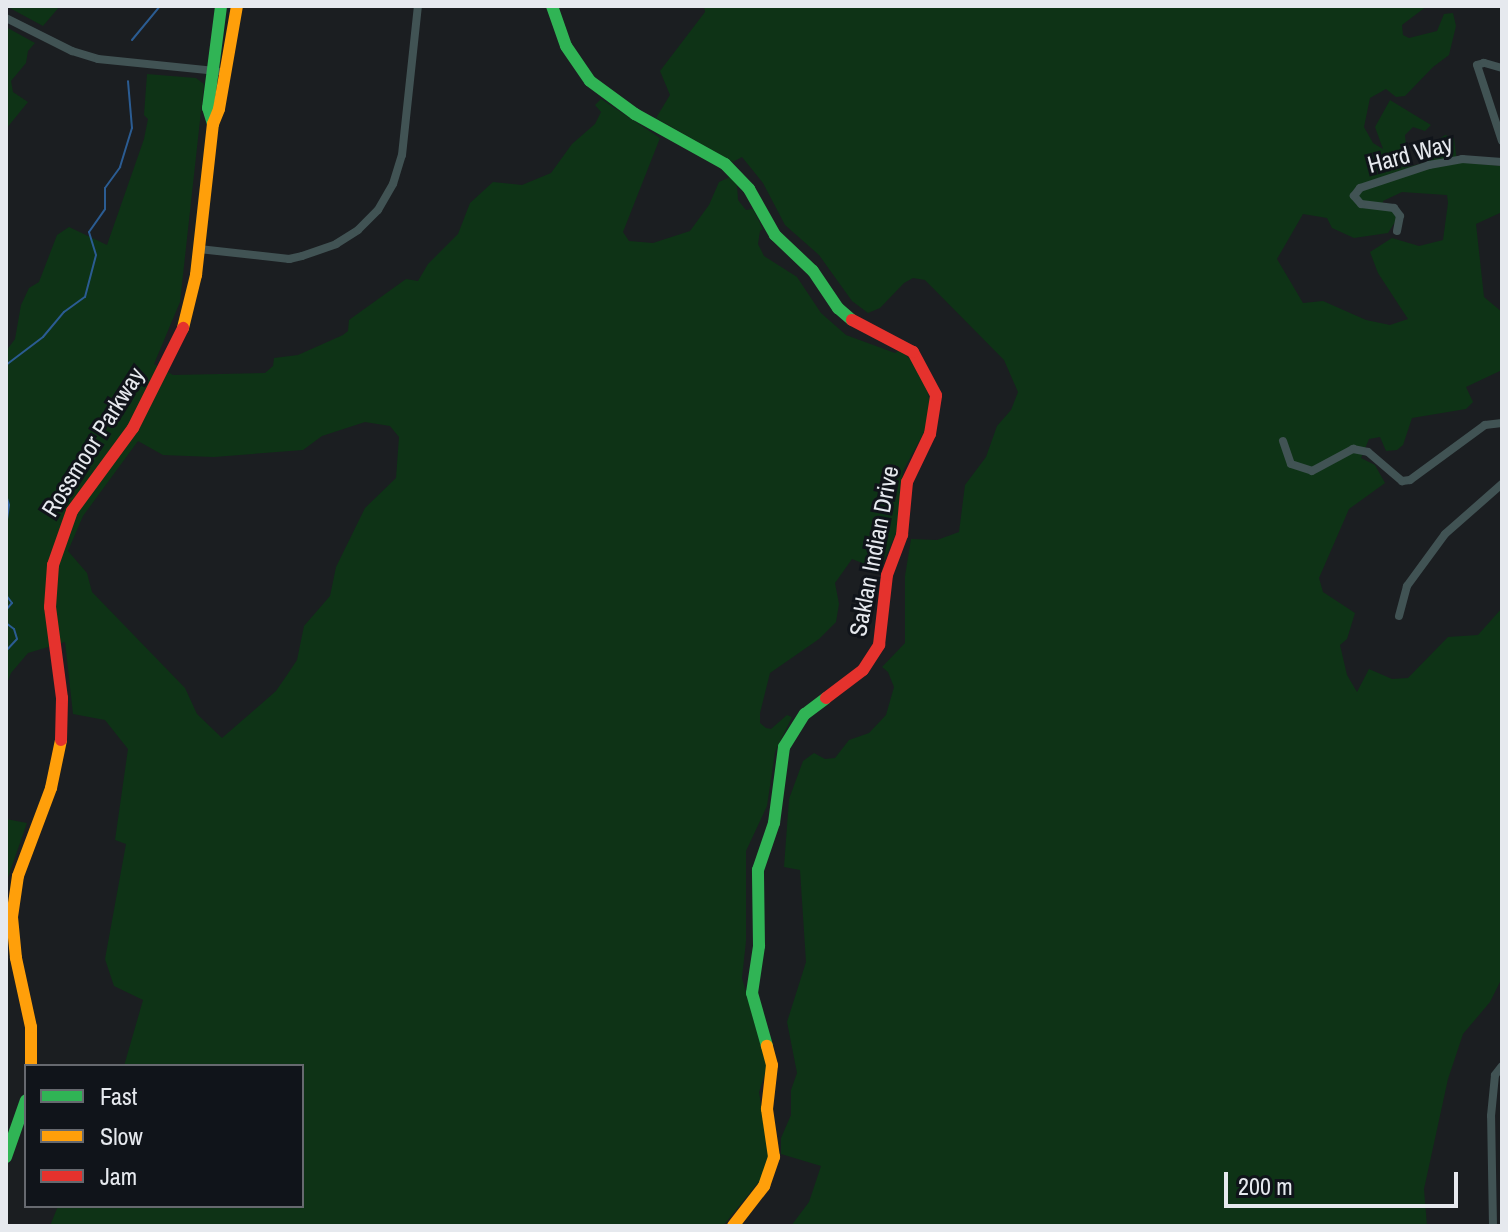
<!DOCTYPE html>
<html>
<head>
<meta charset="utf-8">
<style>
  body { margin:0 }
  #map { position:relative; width:1508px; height:1232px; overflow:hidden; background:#1b1e21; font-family:"Archivo Narrow",sans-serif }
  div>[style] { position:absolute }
  .green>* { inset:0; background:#0e3316 }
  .stream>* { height:2px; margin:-1px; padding:0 1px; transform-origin:1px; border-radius:1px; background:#2b5c92 }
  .street>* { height:8px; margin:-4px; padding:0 4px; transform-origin:4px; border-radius:4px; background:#415354 }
  .fast>* { height:12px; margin:-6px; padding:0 6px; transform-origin:6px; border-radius:6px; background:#30b455 }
  .slow>* { height:12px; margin:-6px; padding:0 6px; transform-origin:6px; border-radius:6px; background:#ff9f0a }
  .jam>* { height:12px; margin:-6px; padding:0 6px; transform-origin:6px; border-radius:6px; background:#e5322d }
  span { translate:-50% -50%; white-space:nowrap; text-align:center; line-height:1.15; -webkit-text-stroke:6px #10141a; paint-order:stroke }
  .street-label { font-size:24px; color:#e6e9ee }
  .frame { position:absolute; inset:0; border:8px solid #e6e9ee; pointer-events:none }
  .legend { position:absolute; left:24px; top:1064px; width:280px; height:144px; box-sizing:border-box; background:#10141a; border:2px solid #66696f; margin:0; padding:10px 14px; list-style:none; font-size:24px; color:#e6e9ee }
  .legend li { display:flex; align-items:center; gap:16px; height:40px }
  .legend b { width:40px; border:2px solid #66696f }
  .scale { position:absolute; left:1224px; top:1172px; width:234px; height:36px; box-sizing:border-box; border:4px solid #e6e9ee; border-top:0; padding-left:10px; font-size:24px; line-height:28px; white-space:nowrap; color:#e6e9ee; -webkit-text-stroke:6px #10141a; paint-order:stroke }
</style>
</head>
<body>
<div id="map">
  <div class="green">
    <i style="clip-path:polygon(6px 6px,60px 6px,43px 26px)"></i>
    <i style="clip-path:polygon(evenodd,704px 6px,1427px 6px,1402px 25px,1403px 35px,1409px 38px,1437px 31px,1444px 14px,1453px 13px,1456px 26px,1449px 55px,1433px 67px,1405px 96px,1396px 97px,1386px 89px,1370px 98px,1364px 127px,1373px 143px,1383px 149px,1375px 127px,1390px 100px,1431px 125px,1425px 131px,1413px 127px,1405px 135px,1408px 167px,1427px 162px,1437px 141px,1445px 135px,1454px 138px,1457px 162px,1502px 166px,1502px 212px,1476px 224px,1484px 297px,1502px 312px,1502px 370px,1466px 387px,1473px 402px,1466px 409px,1412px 418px,1403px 445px,1397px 450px,1386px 451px,1380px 437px,1369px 439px,1361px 458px,1375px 465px,1385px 483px,1349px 509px,1319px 578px,1323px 592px,1355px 613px,1347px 639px,1340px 645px,1347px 675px,1357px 692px,1369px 669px,1392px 679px,1408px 678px,1448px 637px,1478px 635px,1502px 608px,1502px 978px,1490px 1002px,1463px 1034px,1448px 1079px,1424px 1189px,1427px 1226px,791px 1226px,809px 1202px,821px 1166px,781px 1154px,781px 1138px,791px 1115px,791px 1090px,797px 1073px,787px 1022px,806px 962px,800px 870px,784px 867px,789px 799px,803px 761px,814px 753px,825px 759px,835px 758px,849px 740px,869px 733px,886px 715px,894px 687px,888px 672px,882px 667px,905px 643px,905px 576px,911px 539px,937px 540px,959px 532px,965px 485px,986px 457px,997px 426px,1011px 410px,1018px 392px,1004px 360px,925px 280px,913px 278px,904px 283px,880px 308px,868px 313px,852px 301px,819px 255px,785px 225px,763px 183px,742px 157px,733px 162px,656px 118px,670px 95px,660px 71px,705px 12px,704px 6px,1402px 192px,1447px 195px,1448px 203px,1443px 240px,1419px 246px,1392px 238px,1370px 252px,1378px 273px,1408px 319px,1390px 325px,1366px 320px,1323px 301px,1303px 303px,1277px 259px,1303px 214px,1327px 218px,1332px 228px,1354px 238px,1388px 233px,1397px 219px,1392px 210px,1383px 209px,1383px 201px,1402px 192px)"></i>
    <i style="clip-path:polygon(6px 27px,35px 43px,28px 51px,26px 63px,11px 81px,13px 92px,28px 102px,6px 129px)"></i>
    <i style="clip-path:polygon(evenodd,147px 74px,196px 78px,204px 84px,180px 302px,154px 364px,173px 375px,265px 373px,273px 366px,274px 358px,298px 355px,343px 335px,348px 331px,349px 320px,406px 279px,418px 281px,428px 264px,458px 234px,470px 203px,493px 182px,522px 185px,551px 173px,572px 144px,595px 124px,601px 112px,595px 105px,601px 99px,660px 138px,623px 232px,629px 241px,653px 243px,690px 231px,709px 205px,719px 182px,730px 177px,737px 185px,738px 200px,746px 210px,753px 209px,763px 229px,760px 231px,758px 244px,764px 256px,797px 277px,821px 313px,846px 335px,895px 353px,900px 350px,916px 364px,924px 377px,930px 402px,928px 425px,903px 471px,897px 531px,880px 570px,852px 559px,835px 583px,839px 604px,836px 622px,819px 639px,770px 673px,760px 713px,760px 723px,766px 728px,771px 729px,787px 715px,792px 717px,775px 752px,767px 806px,746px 851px,746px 941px,742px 978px,767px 1068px,759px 1092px,769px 1156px,762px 1178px,723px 1226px,50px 1226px,58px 1206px,302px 1206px,302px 1066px,124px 1066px,143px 1000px,114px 986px,105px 959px,126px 844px,115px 840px,128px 749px,105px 720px,73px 714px,65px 642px,28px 653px,11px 673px,6px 686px,6px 351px,15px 339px,21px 305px,29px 288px,39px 282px,57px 235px,69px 227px,107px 245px,144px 139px,148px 119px,144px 115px,147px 74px,365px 422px,390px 426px,399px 437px,396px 478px,365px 508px,336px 567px,330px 596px,304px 626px,297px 660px,287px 675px,276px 691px,222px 738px,197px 714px,185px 688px,92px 592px,87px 573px,68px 551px,83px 516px,138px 441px,163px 455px,214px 457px,303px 450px,322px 436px,365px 422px)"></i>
    <i style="clip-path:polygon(6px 819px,27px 823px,6px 883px)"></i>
  </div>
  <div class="stream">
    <i style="left:132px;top:40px;width:44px;rotate:-50.5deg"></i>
    <i style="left:6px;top:365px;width:46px;rotate:-37.1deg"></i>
    <i style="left:43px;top:337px;width:33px;rotate:-50deg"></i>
    <i style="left:64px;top:312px;width:26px;rotate:-36deg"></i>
    <i style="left:85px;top:297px;width:43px;rotate:-75.3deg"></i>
    <i style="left:96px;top:255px;width:24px;rotate:-107deg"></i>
    <i style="left:89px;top:232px;width:28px;rotate:-55deg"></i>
    <i style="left:105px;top:209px;width:21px;rotate:-90deg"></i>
    <i style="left:105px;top:188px;width:26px;rotate:-54deg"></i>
    <i style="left:120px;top:167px;width:41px;rotate:-72.9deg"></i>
    <i style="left:132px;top:128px;width:47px;rotate:-94.9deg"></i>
    <i style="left:6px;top:495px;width:10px;rotate:73deg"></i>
    <i style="left:9px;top:505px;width:22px;rotate:98deg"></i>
    <i style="left:6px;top:595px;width:10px;rotate:53deg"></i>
    <i style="left:12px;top:603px;width:9px;rotate:131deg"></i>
    <i style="left:6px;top:623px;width:10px;rotate:37deg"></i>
    <i style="left:14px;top:629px;width:10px;rotate:73deg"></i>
    <i style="left:17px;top:639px;width:16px;rotate:133deg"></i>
  </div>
  <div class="street">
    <i style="left:6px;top:18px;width:74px;rotate:26.6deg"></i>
    <i style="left:72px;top:51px;width:27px;rotate:17deg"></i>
    <i style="left:98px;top:59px;width:120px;rotate:5.8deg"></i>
    <i style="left:1502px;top:68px;width:19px;rotate:-164deg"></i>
    <i style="left:1484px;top:63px;width:7px;rotate:164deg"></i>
    <i style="left:1477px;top:65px;width:80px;rotate:71.8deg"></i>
    <i style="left:1397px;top:231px;width:15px;rotate:-79deg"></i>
    <i style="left:1400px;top:216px;width:10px;rotate:-127deg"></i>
    <i style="left:1394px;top:208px;width:33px;rotate:-173deg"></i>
    <i style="left:1361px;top:204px;width:11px;rotate:-131deg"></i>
    <i style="left:1354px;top:196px;width:10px;rotate:-53deg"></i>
    <i style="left:1360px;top:188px;width:73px;rotate:-18.4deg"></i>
    <i style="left:1429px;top:165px;width:34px;rotate:-10deg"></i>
    <i style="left:1462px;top:159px;width:40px;rotate:4.3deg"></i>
    <i style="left:199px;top:249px;width:91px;rotate:6.3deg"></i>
    <i style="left:289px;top:259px;width:13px;rotate:-13deg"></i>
    <i style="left:302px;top:256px;width:36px;rotate:-19deg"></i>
    <i style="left:336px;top:244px;width:26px;rotate:-32deg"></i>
    <i style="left:358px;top:230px;width:28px;rotate:-45deg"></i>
    <i style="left:378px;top:210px;width:30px;rotate:-60deg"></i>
    <i style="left:393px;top:184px;width:30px;rotate:-73deg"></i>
    <i style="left:402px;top:155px;width:150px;rotate:-83.9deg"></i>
    <i style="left:1283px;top:441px;width:24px;rotate:71deg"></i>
    <i style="left:1291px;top:464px;width:22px;rotate:18deg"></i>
    <i style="left:1312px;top:471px;width:47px;rotate:-28.2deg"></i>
    <i style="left:1353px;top:449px;width:15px;rotate:11deg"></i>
    <i style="left:1368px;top:452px;width:45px;rotate:40.5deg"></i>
    <i style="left:1402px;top:481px;width:8px;rotate:-7deg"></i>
    <i style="left:1410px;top:480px;width:93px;rotate:-36.3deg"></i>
    <i style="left:1485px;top:425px;width:17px;rotate:-7deg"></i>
    <i style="left:1399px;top:616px;width:31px;rotate:-75deg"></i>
    <i style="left:1407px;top:586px;width:64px;rotate:-53.8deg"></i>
    <i style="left:1445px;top:534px;width:76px;rotate:-41.3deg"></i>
    <i style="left:1493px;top:1226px;width:110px;rotate:-91deg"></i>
    <i style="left:1491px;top:1116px;width:41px;rotate:-84.4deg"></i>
    <i style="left:1495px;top:1075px;width:11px;rotate:-52deg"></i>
  </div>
  <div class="fast">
    <i style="left:552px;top:6px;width:42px;rotate:70.7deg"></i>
    <i style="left:566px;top:46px;width:42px;rotate:55.6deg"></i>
    <i style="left:590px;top:81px;width:56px;rotate:36.3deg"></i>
    <i style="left:635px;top:114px;width:103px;rotate:29.1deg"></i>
    <i style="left:725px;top:164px;width:35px;rotate:46deg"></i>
    <i style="left:749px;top:189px;width:53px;rotate:60.5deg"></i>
    <i style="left:775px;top:235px;width:52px;rotate:43.5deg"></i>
    <i style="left:813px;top:271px;width:45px;rotate:56deg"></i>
    <i style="left:838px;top:308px;width:18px;rotate:41deg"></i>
    <i style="left:213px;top:124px;width:17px;rotate:-107deg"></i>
    <i style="left:208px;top:108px;width:103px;rotate:-82.7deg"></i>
    <i style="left:767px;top:1046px;width:55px;rotate:-105.8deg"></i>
    <i style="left:752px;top:993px;width:48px;rotate:-81.5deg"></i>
    <i style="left:759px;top:946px;width:76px;rotate:-90.8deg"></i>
    <i style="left:758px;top:870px;width:50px;rotate:-71.2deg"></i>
    <i style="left:774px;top:823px;width:77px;rotate:-82.5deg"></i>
    <i style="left:784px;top:747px;width:39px;rotate:-58deg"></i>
    <i style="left:805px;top:714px;width:26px;rotate:-37deg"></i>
    <i style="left:6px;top:1157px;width:60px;rotate:-70.7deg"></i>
  </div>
  <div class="slow">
    <i style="left:183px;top:328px;width:55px;rotate:-76.2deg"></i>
    <i style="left:196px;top:275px;width:152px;rotate:-83.6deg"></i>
    <i style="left:213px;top:124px;width:16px;rotate:-68deg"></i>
    <i style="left:219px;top:109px;width:105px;rotate:-80.1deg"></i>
    <i style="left:31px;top:1066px;width:39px;rotate:-90deg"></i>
    <i style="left:31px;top:1027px;width:71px;rotate:-102.3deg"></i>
    <i style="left:16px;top:958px;width:41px;rotate:-95.6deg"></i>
    <i style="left:12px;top:917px;width:41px;rotate:-81.7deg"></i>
    <i style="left:18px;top:876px;width:94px;rotate:-69.4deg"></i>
    <i style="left:51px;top:788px;width:49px;rotate:-78.2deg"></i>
    <i style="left:733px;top:1226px;width:51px;rotate:-52.2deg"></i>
    <i style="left:764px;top:1186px;width:31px;rotate:-71deg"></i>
    <i style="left:774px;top:1157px;width:49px;rotate:-98.3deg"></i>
    <i style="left:767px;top:1109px;width:44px;rotate:-83.5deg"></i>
    <i style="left:772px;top:1065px;width:20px;rotate:-105deg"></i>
  </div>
  <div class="jam">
    <i style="left:826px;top:698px;width:46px;rotate:-37.1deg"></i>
    <i style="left:863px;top:670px;width:30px;rotate:-57deg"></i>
    <i style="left:879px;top:645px;width:70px;rotate:-83.5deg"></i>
    <i style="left:887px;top:575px;width:43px;rotate:-69.4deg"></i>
    <i style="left:902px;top:535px;width:53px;rotate:-84.6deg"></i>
    <i style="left:907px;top:482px;width:53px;rotate:-64.4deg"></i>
    <i style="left:930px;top:434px;width:39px;rotate:-81deg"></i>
    <i style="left:936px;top:395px;width:49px;rotate:-118.1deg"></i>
    <i style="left:913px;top:352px;width:69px;rotate:-152.3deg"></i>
    <i style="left:61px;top:740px;width:42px;rotate:-88.6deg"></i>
    <i style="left:62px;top:698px;width:92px;rotate:-97.5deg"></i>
    <i style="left:50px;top:607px;width:42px;rotate:-85.9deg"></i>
    <i style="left:53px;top:565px;width:57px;rotate:-70.6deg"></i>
    <i style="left:72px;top:511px;width:103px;rotate:-53.7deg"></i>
    <i style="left:133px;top:428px;width:112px;rotate:-63.4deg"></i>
  </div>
  <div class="street-label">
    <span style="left:1410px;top:154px;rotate:-15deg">Hard Way</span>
    <span style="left:93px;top:442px;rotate:-58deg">Rossmoor Parkway</span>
    <span style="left:874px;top:551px;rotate:-79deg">Saklan Indian Drive</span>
  </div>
  <div class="frame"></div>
  <ul class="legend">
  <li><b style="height:10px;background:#30b455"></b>Fast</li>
  <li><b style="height:10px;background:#ff9f0a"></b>Slow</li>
  <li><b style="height:10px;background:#e5322d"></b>Jam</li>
  </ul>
  <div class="scale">200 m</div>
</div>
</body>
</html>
